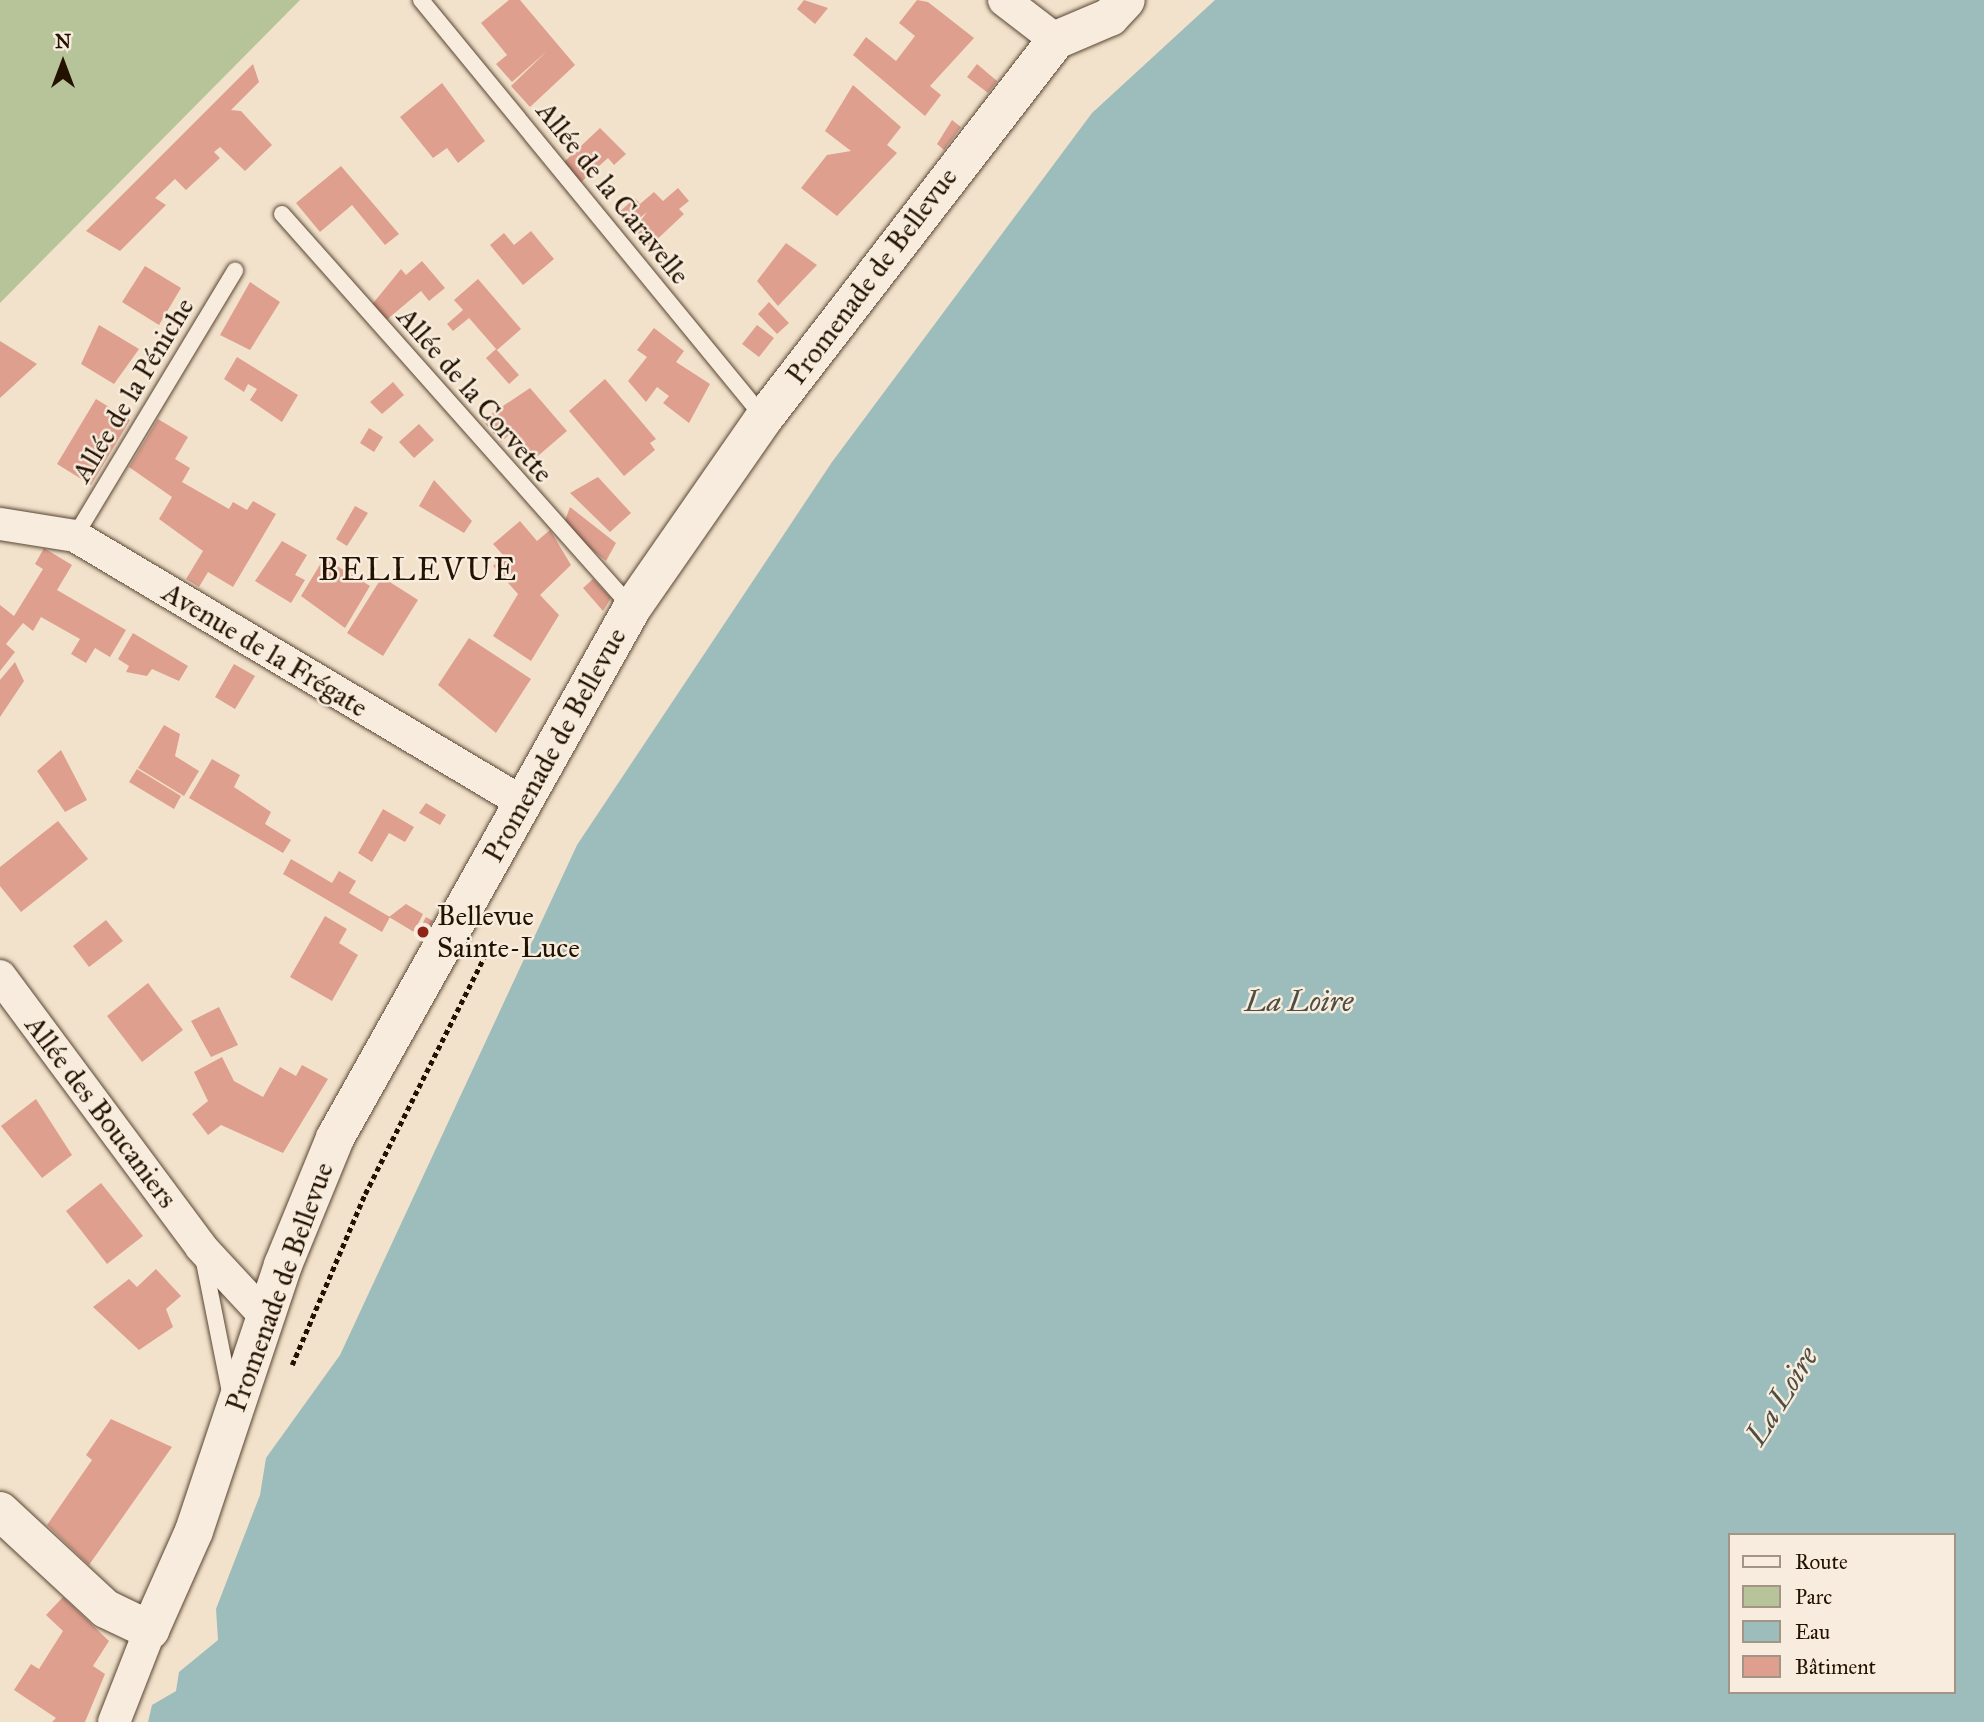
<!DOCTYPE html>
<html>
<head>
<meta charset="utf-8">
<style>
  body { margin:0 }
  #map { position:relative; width:1984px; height:1722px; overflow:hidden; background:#f3e2cb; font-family:"IM FELL Great Primer",serif }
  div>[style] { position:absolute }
  .green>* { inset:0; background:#b7c49a }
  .water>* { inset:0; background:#9cbdbc }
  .building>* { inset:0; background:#de9f8e }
  .path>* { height:4.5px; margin-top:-2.25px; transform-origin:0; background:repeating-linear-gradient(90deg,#241200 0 5px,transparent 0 8.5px) }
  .roads { filter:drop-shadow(0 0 2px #584633) drop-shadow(0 0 2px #584633) }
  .lane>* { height:16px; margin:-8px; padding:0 8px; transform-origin:8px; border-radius:8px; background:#f7ecdd }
  .street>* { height:32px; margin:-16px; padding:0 16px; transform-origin:16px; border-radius:16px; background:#f7ecdd }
  .secondary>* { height:38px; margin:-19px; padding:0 19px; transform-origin:19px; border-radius:19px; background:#f7ecdd }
  .dots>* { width:19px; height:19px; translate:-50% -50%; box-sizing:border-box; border:4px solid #f7ecdd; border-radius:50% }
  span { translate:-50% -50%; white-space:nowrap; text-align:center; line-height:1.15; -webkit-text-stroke:5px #f7ecdd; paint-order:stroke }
  .street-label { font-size:28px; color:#241200 }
  .poi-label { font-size:28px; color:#241200 }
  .left { translate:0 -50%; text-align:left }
  .water-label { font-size:30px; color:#4e4e42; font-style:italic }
  .quarter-label { font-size:32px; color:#241200; letter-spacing:2px }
  .legend { position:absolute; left:1728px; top:1533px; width:228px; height:161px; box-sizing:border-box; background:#f7ecdd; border:2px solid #a39585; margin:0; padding:9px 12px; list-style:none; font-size:21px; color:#241200 }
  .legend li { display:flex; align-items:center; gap:14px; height:35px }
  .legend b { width:35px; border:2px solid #a39585 }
  .north { position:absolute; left:28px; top:28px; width:70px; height:70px; -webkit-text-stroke:5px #f7ecdd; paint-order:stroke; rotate:0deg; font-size:19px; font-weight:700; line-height:28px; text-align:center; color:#241200 }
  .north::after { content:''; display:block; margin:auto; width:24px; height:32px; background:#241200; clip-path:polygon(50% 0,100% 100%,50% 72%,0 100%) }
</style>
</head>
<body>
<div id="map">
  <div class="green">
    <i style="clip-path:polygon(0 0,300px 0,0 303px)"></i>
  </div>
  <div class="water">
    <i style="clip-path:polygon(evenodd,1215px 0,1984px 0,1984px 1722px,148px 1722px,152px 1705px,176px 1691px,179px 1672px,218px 1640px,216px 1609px,260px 1495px,266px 1458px,340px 1355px,577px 845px,832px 462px,1092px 113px,1215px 0,1730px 1535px,1954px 1535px,1954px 1692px,1730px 1692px,1730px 1535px)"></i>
  </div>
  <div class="building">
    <i style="clip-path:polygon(509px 0,520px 0,575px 65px,530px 107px,511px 86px,547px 51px,512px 82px,496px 64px,507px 55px,481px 23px)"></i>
    <i style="clip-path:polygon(804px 0,828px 8px,815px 24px,797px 9px)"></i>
    <i style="clip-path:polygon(917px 0,928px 2px,974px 38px,930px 86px,941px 95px,925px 116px,853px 55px,866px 37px,896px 61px,915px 36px,899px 23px)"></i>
    <i style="clip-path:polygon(253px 64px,259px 82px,231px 110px,241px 111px,272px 145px,245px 171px,220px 147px,214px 152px,220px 158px,186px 190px,175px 179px,155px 198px,166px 205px,120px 251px,86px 231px)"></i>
    <i style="clip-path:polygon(977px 64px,997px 81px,988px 93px,967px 77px)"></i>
    <i style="clip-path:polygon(442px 83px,485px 141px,458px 163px,447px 148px,433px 158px,400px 117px)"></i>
    <i style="clip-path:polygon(853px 85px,901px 127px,887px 145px,897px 153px,837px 216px,801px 188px,827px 155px,851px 151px,825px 131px)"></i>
    <i style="clip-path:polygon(952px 120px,961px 127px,944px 150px,937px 144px)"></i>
    <i style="clip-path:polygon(600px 128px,626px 154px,614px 165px,608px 158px,580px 183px,563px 163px)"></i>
    <i style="clip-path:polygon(341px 166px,399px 234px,385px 245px,352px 205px,320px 232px,296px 203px)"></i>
    <i style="clip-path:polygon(678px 188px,689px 201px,679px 209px,684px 214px,649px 247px,634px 230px,647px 212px,628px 228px,617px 214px,635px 198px,640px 204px,654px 192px,663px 201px)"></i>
    <i style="clip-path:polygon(531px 231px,554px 259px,523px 285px,490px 245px,504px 233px,514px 245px)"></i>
    <i style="clip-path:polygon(786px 243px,817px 265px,778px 306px,757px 281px)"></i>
    <i style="clip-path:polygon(422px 261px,445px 288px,429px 301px,421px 291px,384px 322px,370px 307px,401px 269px,406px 275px)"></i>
    <i style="clip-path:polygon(145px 266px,181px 288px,159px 325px,122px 302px)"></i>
    <i style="clip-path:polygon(478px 279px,521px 329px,497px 350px,469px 318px,453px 331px,447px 324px,463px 310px,454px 300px)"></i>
    <i style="clip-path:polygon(250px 282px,280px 302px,250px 350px,220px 335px)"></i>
    <i style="clip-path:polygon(769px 302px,789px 323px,777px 334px,758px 314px)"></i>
    <i style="clip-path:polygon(99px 325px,139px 349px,114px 384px,81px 364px)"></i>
    <i style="clip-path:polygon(757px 325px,774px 338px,759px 357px,742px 344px)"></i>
    <i style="clip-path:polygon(654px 328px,684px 351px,676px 362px,710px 384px,689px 423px,663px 403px,669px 396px,657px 387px,646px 402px,628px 381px,647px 357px,637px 350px)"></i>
    <i style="clip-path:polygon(0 341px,37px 364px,0 398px)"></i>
    <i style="clip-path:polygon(496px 349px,519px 375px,509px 384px,486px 358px)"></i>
    <i style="clip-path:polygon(237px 357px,298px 395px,282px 422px,250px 400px,257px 389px,248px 384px,244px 392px,224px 379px)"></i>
    <i style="clip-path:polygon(605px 379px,656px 439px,650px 443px,655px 450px,624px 476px,569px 411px)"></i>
    <i style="clip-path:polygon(393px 382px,404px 395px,382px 414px,370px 402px)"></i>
    <i style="clip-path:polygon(530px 388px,567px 431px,532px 461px,509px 435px,501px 442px,482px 420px)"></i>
    <i style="clip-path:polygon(96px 399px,130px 420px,91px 485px,57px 464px)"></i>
    <i style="clip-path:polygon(158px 419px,188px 437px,175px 459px,190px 468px,182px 482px,229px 509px,233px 502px,247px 510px,253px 501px,276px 514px,233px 587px,208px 572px,199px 587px,186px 579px,203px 551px,159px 519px,172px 497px,129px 467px)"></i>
    <i style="clip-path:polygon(419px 424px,434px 440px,414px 458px,399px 442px)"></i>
    <i style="clip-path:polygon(369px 428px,383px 437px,374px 452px,360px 443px)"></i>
    <i style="clip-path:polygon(598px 477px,631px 513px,610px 532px,570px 493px)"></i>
    <i style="clip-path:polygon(434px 480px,472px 521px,464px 533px,419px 506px)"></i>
    <i style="clip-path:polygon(355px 506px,368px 513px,347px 546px,336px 539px)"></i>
    <i style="clip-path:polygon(570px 507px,616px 543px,606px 561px,563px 526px)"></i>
    <i style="clip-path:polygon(520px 521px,537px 541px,550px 530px,571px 565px,540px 595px,559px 615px,531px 661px,493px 636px,518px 594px,493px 566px,504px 556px,493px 544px)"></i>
    <i style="clip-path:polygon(282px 541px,307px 555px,295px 575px,305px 580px,291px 603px,255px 581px)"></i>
    <i style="clip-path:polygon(44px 548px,72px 565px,57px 590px,126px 630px,110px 657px,95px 648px,86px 663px,71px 654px,80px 639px,41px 617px,33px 631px,23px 623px,6px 644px,15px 652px,0 671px,0 605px,14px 616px,43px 569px,35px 564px)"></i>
    <i style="clip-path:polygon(324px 558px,370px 586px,345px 628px,301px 596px)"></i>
    <i style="clip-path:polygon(382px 577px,418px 600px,383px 656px,347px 633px)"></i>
    <i style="clip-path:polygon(593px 579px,611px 598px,603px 611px,583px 588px)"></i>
    <i style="clip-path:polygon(133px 633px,188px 666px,179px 681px,152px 669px,147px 676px,126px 672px,129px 666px,118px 659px)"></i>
    <i style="clip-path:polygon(469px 638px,531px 679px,496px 733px,438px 685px)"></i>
    <i style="clip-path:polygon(15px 662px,24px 681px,0 717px,0 680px)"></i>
    <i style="clip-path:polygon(234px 664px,255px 676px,235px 709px,215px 697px)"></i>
    <i style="clip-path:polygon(164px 725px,180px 734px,175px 756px,199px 771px,184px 796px,138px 768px)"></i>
    <i style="clip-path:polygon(61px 750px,87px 800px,65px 812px,37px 771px)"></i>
    <i style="clip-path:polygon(212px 759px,240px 775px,234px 787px,271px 812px,265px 824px,291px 840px,283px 853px,189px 798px)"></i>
    <i style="clip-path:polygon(137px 769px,181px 796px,174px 809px,129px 782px)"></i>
    <i style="clip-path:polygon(426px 803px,446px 815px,440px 825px,419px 813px)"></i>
    <i style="clip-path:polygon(383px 809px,414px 827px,405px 842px,389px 833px,372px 862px,358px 853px)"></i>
    <i style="clip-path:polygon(58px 821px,88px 859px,21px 912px,0 886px,0 867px)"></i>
    <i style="clip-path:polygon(291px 859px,332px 883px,339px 871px,356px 881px,349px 893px,390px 917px,382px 932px,283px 874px)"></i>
    <i style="clip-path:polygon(406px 904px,423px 914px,414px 932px,389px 917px)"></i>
    <i style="clip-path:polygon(325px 916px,347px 929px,339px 943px,358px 955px,332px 1001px,290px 977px)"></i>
    <i style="clip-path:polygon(426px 917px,433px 921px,424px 936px,417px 933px)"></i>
    <i style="clip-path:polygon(106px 920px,123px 941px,89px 967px,73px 946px)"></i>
    <i style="clip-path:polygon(148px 983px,183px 1030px,142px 1062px,107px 1016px)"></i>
    <i style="clip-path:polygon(219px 1007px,238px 1045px,211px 1057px,191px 1021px)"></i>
    <i style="clip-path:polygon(222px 1057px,234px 1081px,263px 1097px,280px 1067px,296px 1076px,302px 1065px,328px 1079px,283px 1153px,221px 1125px,208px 1135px,192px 1114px,208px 1101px,194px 1072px)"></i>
    <i style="clip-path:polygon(36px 1099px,72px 1155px,42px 1178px,1px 1126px)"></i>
    <i style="clip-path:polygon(101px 1183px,143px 1236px,107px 1264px,66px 1211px)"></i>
    <i style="clip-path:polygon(156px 1269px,181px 1296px,166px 1309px,173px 1327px,139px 1350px,93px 1307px,129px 1279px,137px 1287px)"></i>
    <i style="clip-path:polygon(111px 1419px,172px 1447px,89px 1565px,47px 1525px,92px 1460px,86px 1455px)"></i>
    <i style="clip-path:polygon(63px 1597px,109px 1641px,93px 1666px,105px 1674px,85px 1722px,52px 1722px,56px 1718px,14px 1690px,31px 1664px,39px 1669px,63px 1631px,46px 1615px)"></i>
  </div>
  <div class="path">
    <i style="left:292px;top:1365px;width:186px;rotate:-66.9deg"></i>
    <i style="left:365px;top:1194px;width:285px;rotate:-63.3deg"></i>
  </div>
  <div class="roads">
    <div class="lane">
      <i style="left:421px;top:0;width:541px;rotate:50.63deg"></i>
      <i style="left:282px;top:214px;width:527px;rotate:48.38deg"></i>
      <i style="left:75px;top:536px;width:310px;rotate:-58.9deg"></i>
      <i style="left:203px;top:1257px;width:133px;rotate:78.7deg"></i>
      <i style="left:229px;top:1387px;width:9px;rotate:32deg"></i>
    </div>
    <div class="street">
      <i style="left:1004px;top:0;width:66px;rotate:37.6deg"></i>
      <i style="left:0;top:524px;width:76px;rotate:9.1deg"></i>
      <i style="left:75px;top:536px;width:520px;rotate:30.76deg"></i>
      <i style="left:0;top:976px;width:337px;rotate:53.4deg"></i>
      <i style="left:201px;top:1247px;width:94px;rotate:47.2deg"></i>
      <i style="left:114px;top:1722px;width:99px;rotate:-68.6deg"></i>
    </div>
    <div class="secondary">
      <i style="left:0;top:1511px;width:144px;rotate:42.8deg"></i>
      <i style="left:106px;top:1609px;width:49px;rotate:25.5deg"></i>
      <i style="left:150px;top:1630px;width:108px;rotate:-66deg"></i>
      <i style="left:194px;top:1531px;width:280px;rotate:-71.5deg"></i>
      <i style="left:283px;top:1265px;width:137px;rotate:-67.7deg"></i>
      <i style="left:335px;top:1138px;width:608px;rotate:-60.73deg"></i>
      <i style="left:632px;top:608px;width:231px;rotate:-55.2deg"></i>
      <i style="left:764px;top:418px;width:478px;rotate:-52.3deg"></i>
      <i style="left:1056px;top:40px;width:59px;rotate:-23.1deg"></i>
      <i style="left:1110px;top:17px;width:23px;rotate:-47deg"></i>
    </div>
  </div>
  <div class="dots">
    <i style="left:423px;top:932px;background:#8f2418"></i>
  </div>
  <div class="street-label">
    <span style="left:613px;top:193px;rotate:51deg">Allée de la Caravelle</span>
    <span style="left:872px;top:276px;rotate:-53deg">Promenade de Bellevue</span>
    <span style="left:133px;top:390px;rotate:-59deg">Allée de la Péniche</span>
    <span style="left:475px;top:395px;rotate:49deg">Allée de la Corvette</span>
    <span style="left:265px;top:650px;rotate:31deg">Avenue de la Frégate</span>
    <span style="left:555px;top:745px;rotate:-61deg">Promenade de Bellevue</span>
    <span style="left:101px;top:1112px;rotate:53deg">Allée des Boucaniers</span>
    <span style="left:280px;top:1287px;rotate:-70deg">Promenade de Bellevue</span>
  </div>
  <div class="poi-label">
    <span class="left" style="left:437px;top:932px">Bellevue<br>Sainte-Luce</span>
  </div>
  <div class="water-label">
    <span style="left:1299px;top:1001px">La Loire</span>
    <span style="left:1782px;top:1396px;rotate:-58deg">La Loire</span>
  </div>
  <div class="quarter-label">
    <span style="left:418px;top:570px">BELLEVUE</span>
  </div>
  <ul class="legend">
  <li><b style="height:9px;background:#f7ecdd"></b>Route</li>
  <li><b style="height:19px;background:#b7c49a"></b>Parc</li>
  <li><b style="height:19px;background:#9cbdbc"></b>Eau</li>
  <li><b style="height:19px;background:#de9f8e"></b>Bâtiment</li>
  </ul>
  <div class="north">N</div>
</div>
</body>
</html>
